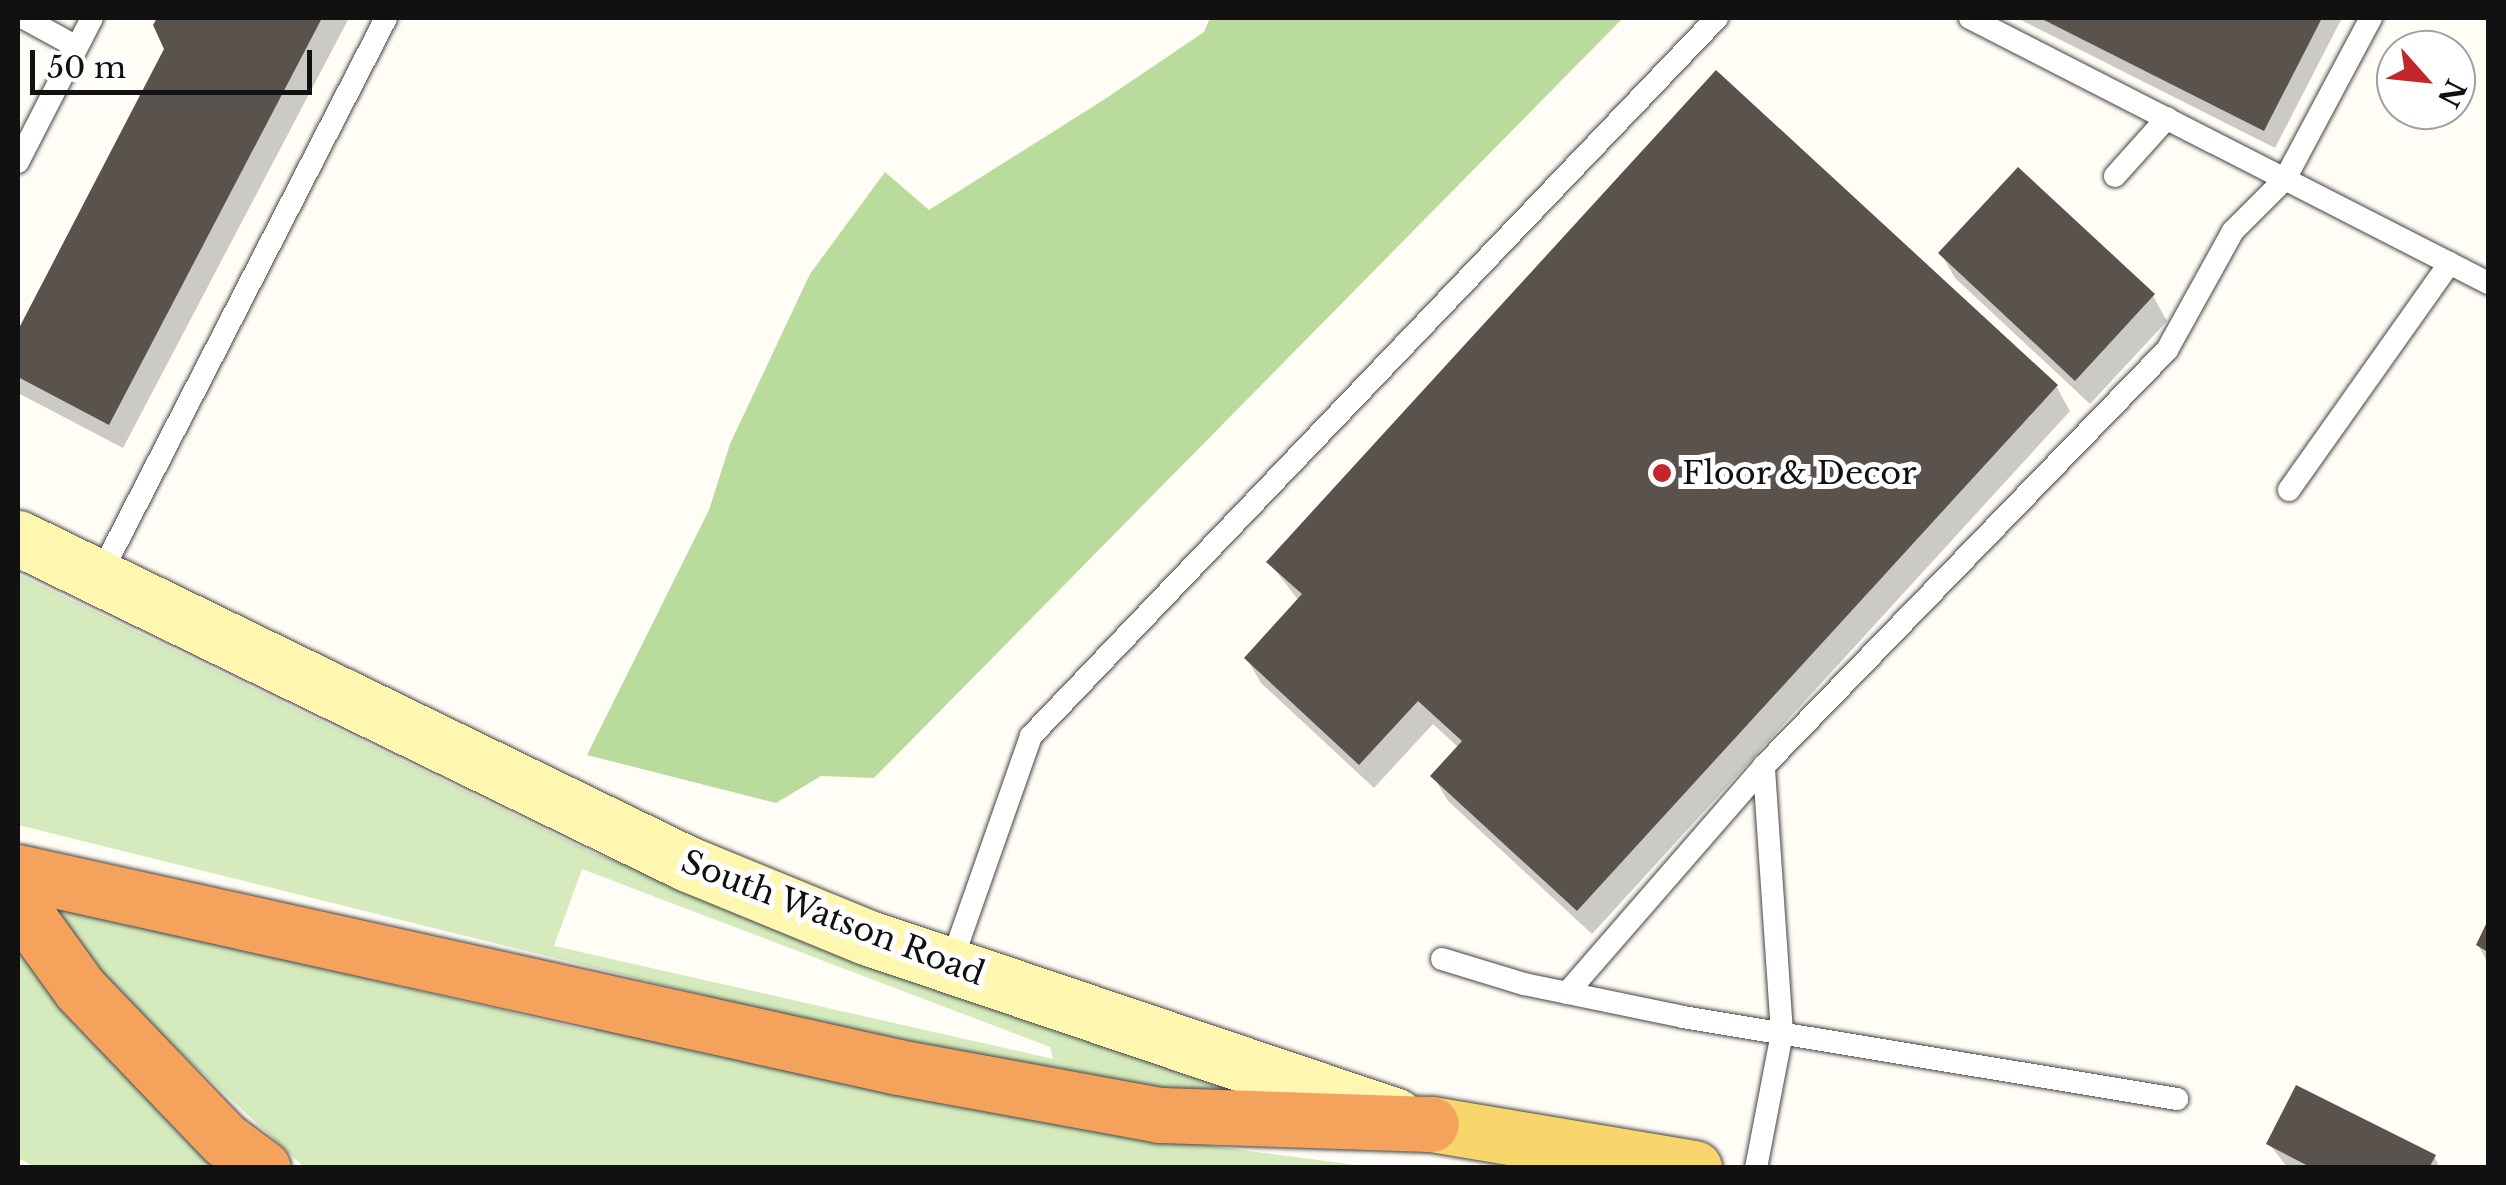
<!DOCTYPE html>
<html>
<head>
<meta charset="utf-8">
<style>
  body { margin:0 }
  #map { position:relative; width:2506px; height:1185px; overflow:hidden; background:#fffdf5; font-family:"Libre Baskerville",serif }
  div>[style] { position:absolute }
  .green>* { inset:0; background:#d5ebbd }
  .forest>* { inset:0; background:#b9dc9c }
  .shadow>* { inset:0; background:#0003 }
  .building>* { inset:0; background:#5a524d }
  .roads { filter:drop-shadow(0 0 2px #444) drop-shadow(0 0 2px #444) }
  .lane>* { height:22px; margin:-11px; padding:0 11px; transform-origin:11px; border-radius:11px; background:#fff }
  .secondary>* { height:55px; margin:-27.5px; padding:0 27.5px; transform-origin:27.5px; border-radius:27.5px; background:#fff6b0 }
  .primary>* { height:55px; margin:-27.5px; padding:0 27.5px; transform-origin:27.5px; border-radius:27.5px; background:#f9d66b }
  .highway>* { height:55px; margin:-27.5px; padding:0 27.5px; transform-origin:27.5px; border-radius:27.5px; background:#f5a25d }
  .dots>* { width:28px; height:28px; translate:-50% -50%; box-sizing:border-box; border:5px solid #fff; border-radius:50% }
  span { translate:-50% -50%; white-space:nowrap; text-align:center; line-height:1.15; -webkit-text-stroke:10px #fff; paint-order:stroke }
  .poi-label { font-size:32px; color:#111 }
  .left { translate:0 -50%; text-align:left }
  .street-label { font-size:32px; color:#111 }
  .frame { position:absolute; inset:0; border:20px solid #111; pointer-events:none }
  .north { position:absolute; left:2376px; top:30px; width:100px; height:100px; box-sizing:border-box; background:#fff; border:2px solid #a0a0a0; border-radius:50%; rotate:117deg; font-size:28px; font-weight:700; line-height:40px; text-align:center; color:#111 }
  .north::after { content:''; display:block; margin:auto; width:35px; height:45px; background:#c4262e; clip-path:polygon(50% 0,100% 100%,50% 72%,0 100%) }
  .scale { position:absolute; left:30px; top:50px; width:282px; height:45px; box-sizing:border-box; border:5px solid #111; border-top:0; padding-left:12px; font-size:30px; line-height:35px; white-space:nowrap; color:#111; -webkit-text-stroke:8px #fff; paint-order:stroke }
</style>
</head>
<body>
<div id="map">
  <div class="green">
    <i style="clip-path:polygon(evenodd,18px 574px,589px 851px,985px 1007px,1251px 1090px,1287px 1114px,925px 1050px,18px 825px,18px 574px,582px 869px,1050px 1047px,1053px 1059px,554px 946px,582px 869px)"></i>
    <i style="clip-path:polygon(48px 904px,595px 1032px,601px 1016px,1196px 1144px,1372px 1167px,304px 1167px,117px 994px)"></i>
    <i style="clip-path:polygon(18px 932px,233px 1167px,37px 1168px,18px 1158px)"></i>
  </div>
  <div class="forest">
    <i style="clip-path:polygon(1210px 18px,1623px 18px,874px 778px,821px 776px,776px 803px,587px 755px,709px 510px,730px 444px,810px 274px,885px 172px,929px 210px,1105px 99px,1204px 32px)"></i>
  </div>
  <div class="shadow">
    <i style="clip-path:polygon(160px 18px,349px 18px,123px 448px,18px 393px,18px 335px,167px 50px,156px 25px)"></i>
    <i style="clip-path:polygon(2017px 18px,2342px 18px,2275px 148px)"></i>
    <i style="clip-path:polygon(1941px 254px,2153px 296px,2167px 321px,2090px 404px,1955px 278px)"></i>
    <i style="clip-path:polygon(2056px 386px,2070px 411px,1592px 934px,1448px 801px,1433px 776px,1459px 748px,1433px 724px,1374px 788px,1261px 683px,1247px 659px,1299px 601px,1269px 562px)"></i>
    <i style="clip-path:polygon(2488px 926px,2488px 963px,2478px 945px)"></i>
    <i style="clip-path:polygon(2269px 1144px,2434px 1156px,2440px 1168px,2288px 1168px)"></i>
  </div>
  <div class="building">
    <i style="clip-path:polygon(157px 18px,322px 18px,109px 425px,18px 377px,18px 330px,164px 49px,153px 25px)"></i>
    <i style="clip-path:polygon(2040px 18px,2322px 18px,2264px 131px)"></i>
    <i style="clip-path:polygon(1716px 70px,2058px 385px,1577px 911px,1430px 776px,1462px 741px,1418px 701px,1359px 765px,1244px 658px,1302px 594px,1266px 562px)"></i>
    <i style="clip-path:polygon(2018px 167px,2155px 294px,2075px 381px,1938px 253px)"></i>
    <i style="clip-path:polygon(2488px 920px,2488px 952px,2476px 945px)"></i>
    <i style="clip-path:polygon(2296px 1085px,2436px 1155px,2429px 1168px,2312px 1168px,2266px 1144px)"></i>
  </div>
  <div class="roads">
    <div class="lane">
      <i style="left:24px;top:18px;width:60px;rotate:28.7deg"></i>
      <i style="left:1970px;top:18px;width:582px;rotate:27.09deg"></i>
      <i style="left:18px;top:162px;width:162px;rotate:-62.8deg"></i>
      <i style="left:2115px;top:176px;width:78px;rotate:-48.1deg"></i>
      <i style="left:2289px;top:490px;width:278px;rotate:-54.7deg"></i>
      <i style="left:99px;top:577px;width:628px;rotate:-62.82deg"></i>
      <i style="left:1442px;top:959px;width:86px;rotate:17deg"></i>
      <i style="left:1524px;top:984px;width:162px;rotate:11.7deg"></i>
      <i style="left:1683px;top:1017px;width:501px;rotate:9.42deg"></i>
      <i style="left:950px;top:966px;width:244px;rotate:-70.6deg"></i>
      <i style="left:1031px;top:736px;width:993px;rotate:-46.31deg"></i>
      <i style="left:1567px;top:993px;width:301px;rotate:-49deg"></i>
      <i style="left:1764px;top:766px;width:579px;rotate:-45.91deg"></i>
      <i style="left:2167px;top:350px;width:136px;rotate:-61deg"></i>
      <i style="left:2233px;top:231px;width:74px;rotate:-45deg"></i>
      <i style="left:2285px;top:179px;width:183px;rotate:-61.9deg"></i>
      <i style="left:1756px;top:1168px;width:137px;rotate:-79.1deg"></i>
      <i style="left:1782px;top:1033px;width:268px;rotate:-93.9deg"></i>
    </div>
    <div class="secondary">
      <i style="left:18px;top:538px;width:745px;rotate:25.95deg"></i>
      <i style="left:688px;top:864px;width:192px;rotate:22.3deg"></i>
      <i style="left:866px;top:937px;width:559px;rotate:18.66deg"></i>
    </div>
    <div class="primary">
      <i style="left:1431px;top:1124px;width:267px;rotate:9.5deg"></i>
    </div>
    <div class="highway">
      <i style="left:18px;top:872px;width:901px;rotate:12.49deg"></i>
      <i style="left:898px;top:1067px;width:265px;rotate:10.4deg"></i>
      <i style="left:1159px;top:1115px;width:272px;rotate:1.9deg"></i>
      <i style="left:18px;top:903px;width:106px;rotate:54.2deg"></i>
      <i style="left:80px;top:989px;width:209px;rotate:46.2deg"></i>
      <i style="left:225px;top:1140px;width:47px;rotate:36.4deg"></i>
    </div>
  </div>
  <div class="dots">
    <i style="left:1662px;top:473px;background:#c4262e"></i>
  </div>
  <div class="poi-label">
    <span class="left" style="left:1682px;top:473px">Floor &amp; Decor</span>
  </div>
  <div class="street-label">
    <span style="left:833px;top:918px;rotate:21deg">South Watson Road</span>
  </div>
  <div class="frame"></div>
  <div class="north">N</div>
  <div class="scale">50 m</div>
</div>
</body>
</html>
